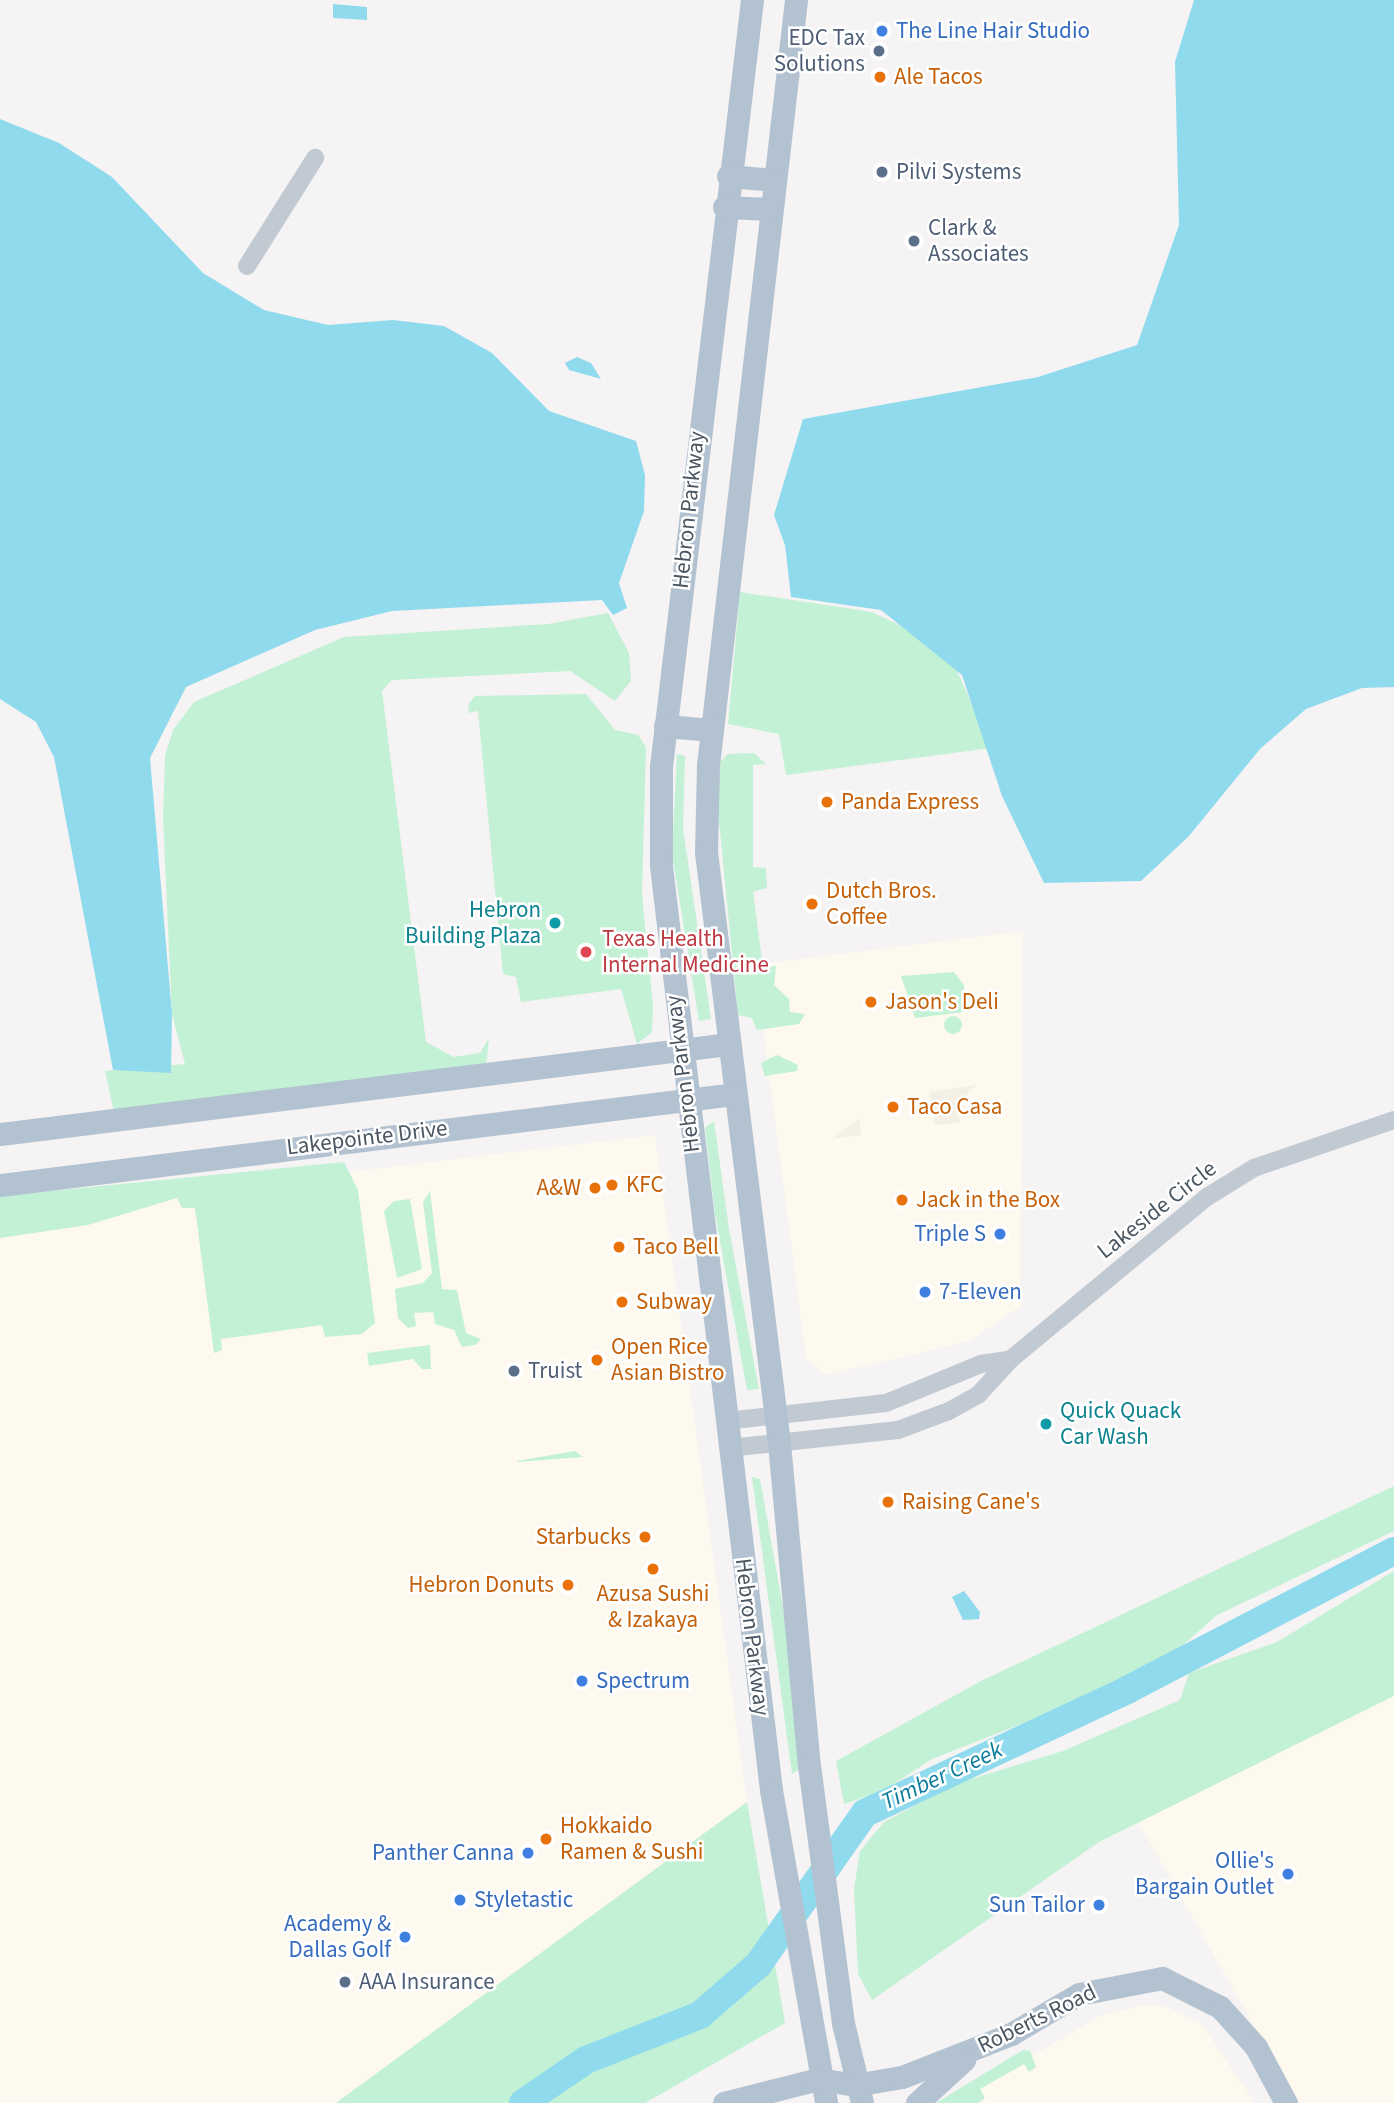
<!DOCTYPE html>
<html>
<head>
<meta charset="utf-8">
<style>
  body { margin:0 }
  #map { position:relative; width:1394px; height:2103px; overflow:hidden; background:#f5f3f3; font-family:"Source Sans 3",sans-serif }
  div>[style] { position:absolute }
  .commercial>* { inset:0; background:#fdf9ef }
  .green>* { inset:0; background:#c3f1d5 }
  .round { border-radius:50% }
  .sand>* { inset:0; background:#f5f0e5 }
  .water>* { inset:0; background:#90daee }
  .river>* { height:28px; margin:-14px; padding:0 14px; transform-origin:14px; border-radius:14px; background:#90daee }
  .minor>* { height:18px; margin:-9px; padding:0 9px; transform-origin:9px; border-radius:9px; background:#c1cad2 }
  .major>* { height:23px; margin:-11.5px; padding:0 11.5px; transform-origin:11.5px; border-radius:11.5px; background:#b3c2d1 }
  .dots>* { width:19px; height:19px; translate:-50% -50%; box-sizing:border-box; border:4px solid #fff; border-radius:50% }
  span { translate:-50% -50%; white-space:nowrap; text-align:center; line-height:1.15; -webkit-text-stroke:5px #fff; paint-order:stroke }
  .shop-label { font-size:23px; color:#366cbe }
  .left { translate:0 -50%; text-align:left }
  .right { translate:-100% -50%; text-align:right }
  .service-label { font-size:23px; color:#4e5e75 }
  .food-label { font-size:23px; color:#c56008 }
  .street-label { font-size:23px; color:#4a5661 }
  .culture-label { font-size:23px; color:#0d838f }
  .health-label { font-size:23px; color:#be3a42 }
  .water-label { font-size:24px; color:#0c7c9b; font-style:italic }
</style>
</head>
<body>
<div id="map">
  <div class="commercial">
    <i style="clip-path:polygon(1023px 931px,1020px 1306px,970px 1341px,826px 1375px,806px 1358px,755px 965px)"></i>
    <i style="clip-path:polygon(655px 1135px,747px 1802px,336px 2103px,0 2103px,0 1214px)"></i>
    <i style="clip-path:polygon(1394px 1693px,1394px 2103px,1298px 2103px,1137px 1820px)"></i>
    <i style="clip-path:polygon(1141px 2005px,1167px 2007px,1201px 2023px,1255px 2103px,963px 2103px,962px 2097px,1100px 2016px)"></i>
  </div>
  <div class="green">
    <i style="clip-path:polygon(740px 592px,872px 612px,912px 631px,955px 666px,991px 748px,786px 775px,779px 734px,728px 724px)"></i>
    <i style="clip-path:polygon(608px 613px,629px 653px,631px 681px,615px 701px,570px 671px,392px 680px,382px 691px,426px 1042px,454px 1057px,480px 1053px,489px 1038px,486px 1066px,114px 1112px,105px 1071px,185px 1064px,172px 1014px,163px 818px,165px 756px,173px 730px,194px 702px,344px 637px,548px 624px)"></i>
    <i style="clip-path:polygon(586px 694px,615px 730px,638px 735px,646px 747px,642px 894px,653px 1006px,652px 1032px,637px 1044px,621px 989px,521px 1002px,516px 977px,503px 974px,478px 711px,468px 713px,469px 703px,475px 696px)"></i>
    <i style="clip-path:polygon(754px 753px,766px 764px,753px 765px,753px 867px,766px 868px,767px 888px,753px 892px,763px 967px,776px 966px,774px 985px,789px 999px,790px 1012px,805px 1014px,799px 1024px,757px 1030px,752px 1018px,738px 1015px,717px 801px,720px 762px,728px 754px)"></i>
    <i style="clip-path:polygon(677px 754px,685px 756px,683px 828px,711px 1019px,699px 1021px,672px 854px)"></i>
    <i style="clip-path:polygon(954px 972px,964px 985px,964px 1012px,915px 1018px,901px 976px)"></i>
    <i class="round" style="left:944px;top:1016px;width:18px;height:18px"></i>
    <i style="clip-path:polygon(777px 1055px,798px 1065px,797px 1071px,765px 1076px,761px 1063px)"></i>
    <i style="clip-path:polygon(714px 1121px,729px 1229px,759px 1389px,747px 1390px,715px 1214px,705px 1128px)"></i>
    <i style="clip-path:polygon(344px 1162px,358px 1190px,375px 1323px,362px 1334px,325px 1337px,322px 1325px,221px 1339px,222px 1350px,214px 1353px,195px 1208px,182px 1208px,177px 1198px,88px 1225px,0 1238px,0 1196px)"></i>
    <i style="clip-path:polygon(430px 1191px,442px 1289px,457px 1290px,466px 1333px,481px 1339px,475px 1345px,462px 1347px,454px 1330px,435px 1324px,433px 1312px,414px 1313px,416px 1326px,408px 1328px,398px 1318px,395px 1289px,423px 1283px,432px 1273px,423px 1202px)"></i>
    <i style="clip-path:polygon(410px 1199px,422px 1269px,397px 1278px,384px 1211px,394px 1201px)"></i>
    <i style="clip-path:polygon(430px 1345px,431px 1369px,422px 1369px,413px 1359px,369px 1366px,367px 1353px)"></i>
    <i style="clip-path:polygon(575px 1451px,583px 1457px,517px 1462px,517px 1461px)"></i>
    <i style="clip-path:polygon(752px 1477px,760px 1479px,785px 1619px,802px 1768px,792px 1774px)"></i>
    <i style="clip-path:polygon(1394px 1486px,1394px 1531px,1217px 1615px,1173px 1654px,1113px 1688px,932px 1759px,883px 1791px,844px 1804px,836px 1761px,983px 1680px)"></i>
    <i style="clip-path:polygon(1394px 1571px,1394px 1696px,1099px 1842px,872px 2000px,858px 1974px,854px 1889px,860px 1851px,884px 1822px,958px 1783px,1063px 1751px,1180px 1700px,1189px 1673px,1277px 1642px)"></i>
    <i style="clip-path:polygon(747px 1802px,785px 2023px,645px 2103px,336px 2103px)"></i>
    <i style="clip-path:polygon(1023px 2050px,1030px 2051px,1036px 2067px,1029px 2072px,1024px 2064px,980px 2089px,985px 2098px,978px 2103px,936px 2103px)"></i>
  </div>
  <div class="sand">
    <i style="clip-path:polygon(976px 1085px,959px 1103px,960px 1123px,935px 1125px,929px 1092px)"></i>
    <i style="clip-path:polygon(859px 1118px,861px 1135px,832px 1139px)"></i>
  </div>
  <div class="water">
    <i style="clip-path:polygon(1194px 0,1394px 0,1394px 687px,1362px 688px,1306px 709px,1260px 749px,1189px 836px,1141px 881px,1044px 883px,1002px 796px,962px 675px,881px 610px,791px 597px,785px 545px,774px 515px,803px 419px,1038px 377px,1137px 345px,1179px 225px,1175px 62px)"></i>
    <i style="clip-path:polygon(333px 4px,367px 7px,367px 20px,333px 18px)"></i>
    <i style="clip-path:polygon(0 119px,59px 143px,112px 177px,203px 273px,264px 310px,328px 325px,393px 320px,444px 326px,492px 353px,549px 411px,636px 441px,645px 475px,644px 511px,619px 583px,627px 608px,613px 615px,602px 600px,392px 611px,315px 630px,186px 687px,150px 758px,172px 1014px,171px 1073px,113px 1070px,54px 757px,36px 722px,0 699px)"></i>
    <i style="clip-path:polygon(577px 357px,591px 363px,601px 379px,569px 370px,565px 363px)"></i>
    <i style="clip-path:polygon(964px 1591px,980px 1612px,979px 1619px,963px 1620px,952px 1597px)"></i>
  </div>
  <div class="river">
    <i style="left:523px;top:2103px;width:76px;rotate:-34.3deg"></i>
    <i style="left:586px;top:2060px;width:123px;rotate:-21.5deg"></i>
    <i style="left:700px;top:2015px;width:77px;rotate:-40.8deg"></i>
    <i style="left:758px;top:1965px;width:186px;rotate:-54.9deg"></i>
    <i style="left:865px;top:1813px;width:289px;rotate:-25.1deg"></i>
    <i style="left:1127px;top:1690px;width:301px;rotate:-27.5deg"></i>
  </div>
  <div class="minor">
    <i style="left:247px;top:266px;width:128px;rotate:-57.8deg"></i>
    <i style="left:726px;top:1421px;width:161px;rotate:-6.4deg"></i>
    <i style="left:886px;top:1403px;width:103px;rotate:-22.3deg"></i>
    <i style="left:981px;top:1364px;width:30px;rotate:-9deg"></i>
    <i style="left:729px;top:1448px;width:170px;rotate:-6.1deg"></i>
    <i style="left:898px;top:1430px;width:54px;rotate:-20.4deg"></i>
    <i style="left:949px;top:1411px;width:33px;rotate:-29deg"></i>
    <i style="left:978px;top:1395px;width:49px;rotate:-47.5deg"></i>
    <i style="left:1011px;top:1359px;width:254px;rotate:-39.6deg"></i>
    <i style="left:1207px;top:1197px;width:55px;rotate:-31.7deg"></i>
    <i style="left:1254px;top:1168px;width:148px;rotate:-18.9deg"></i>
  </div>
  <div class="major">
    <i style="left:752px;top:0;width:771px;rotate:96.77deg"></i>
    <i style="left:661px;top:766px;width:100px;rotate:90deg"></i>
    <i style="left:661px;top:866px;width:931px;rotate:83.21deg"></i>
    <i style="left:771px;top:1790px;width:318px;rotate:80deg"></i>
    <i style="left:796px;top:0;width:770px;rotate:96.56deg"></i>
    <i style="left:708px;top:765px;width:87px;rotate:91.3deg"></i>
    <i style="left:706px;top:852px;width:595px;rotate:82.96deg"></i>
    <i style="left:779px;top:1443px;width:323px;rotate:84.7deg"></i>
    <i style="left:809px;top:1765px;width:260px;rotate:82.5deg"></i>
    <i style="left:843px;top:2023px;width:82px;rotate:76.6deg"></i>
    <i style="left:728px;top:176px;width:47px;rotate:4.9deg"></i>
    <i style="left:724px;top:207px;width:47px;rotate:2.4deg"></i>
    <i style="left:665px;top:726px;width:47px;rotate:4.9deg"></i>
    <i style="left:0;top:1134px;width:735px;rotate:-7.04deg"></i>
    <i style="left:0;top:1185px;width:741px;rotate:-7.06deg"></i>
    <i style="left:724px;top:2103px;width:97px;rotate:-14.3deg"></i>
    <i style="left:818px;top:2079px;width:37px;rotate:9deg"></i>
    <i style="left:855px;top:2085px;width:48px;rotate:-9.7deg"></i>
    <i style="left:902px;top:2077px;width:117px;rotate:-21.5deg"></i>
    <i style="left:1011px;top:2034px;width:79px;rotate:-30.5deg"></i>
    <i style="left:1079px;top:1994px;width:85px;rotate:-10.9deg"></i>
    <i style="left:1162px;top:1978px;width:65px;rotate:26.6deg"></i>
    <i style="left:1220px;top:2007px;width:54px;rotate:48deg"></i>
    <i style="left:1256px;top:2047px;width:64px;rotate:61.8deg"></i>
    <i style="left:917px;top:2103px;width:64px;rotate:-42.5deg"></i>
  </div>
  <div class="dots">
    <i style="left:882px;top:31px;background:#3f7fe0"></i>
    <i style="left:879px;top:51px;background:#5c6f8a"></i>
    <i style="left:880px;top:77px;background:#e8710a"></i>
    <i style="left:882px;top:172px;background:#5c6f8a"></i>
    <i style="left:914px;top:241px;background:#5c6f8a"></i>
    <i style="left:827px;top:802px;background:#e8710a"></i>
    <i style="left:812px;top:904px;background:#e8710a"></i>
    <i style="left:555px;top:923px;background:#0f9aa8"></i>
    <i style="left:586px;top:952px;background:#e0444e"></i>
    <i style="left:871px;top:1002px;background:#e8710a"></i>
    <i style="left:893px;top:1107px;background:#e8710a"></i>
    <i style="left:612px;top:1185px;background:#e8710a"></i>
    <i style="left:595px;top:1188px;background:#e8710a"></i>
    <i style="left:902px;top:1200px;background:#e8710a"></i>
    <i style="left:1000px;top:1234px;background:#3f7fe0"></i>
    <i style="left:619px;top:1247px;background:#e8710a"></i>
    <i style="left:925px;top:1292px;background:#3f7fe0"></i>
    <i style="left:622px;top:1302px;background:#e8710a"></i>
    <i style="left:597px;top:1360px;background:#e8710a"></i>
    <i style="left:514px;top:1371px;background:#5c6f8a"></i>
    <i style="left:1046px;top:1424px;background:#0f9aa8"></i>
    <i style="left:888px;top:1502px;background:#e8710a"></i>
    <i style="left:645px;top:1537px;background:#e8710a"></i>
    <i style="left:653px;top:1569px;background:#e8710a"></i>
    <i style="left:568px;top:1585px;background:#e8710a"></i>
    <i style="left:582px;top:1681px;background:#3f7fe0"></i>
    <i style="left:546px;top:1839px;background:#e8710a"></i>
    <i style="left:528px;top:1853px;background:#3f7fe0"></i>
    <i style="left:1288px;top:1874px;background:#3f7fe0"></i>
    <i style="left:460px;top:1900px;background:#3f7fe0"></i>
    <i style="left:1099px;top:1905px;background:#3f7fe0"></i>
    <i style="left:405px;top:1937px;background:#3f7fe0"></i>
    <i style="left:345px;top:1982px;background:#5c6f8a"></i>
  </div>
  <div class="shop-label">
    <span class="left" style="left:896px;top:31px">The Line Hair Studio</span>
    <span class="right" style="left:986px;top:1234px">Triple S</span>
    <span class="left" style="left:939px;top:1292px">7-Eleven</span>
    <span class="left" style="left:596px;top:1681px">Spectrum</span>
    <span class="right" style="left:514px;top:1853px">Panther Canna</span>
    <span class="right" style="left:1274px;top:1874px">Ollie's<br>Bargain Outlet</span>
    <span class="left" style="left:474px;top:1900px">Styletastic</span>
    <span class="right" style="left:1085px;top:1905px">Sun Tailor</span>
    <span class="right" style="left:391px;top:1937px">Academy &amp;<br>Dallas Golf</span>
  </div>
  <div class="service-label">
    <span class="right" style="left:865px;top:51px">EDC Tax<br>Solutions</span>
    <span class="left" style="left:896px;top:172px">Pilvi Systems</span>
    <span class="left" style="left:928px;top:241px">Clark &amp;<br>Associates</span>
    <span class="left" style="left:528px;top:1371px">Truist</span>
    <span class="left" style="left:359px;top:1982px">AAA Insurance</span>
  </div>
  <div class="food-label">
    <span class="left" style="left:894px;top:77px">Ale Tacos</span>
    <span class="left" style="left:841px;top:802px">Panda Express</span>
    <span class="left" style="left:826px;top:904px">Dutch Bros.<br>Coffee</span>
    <span class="left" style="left:885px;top:1002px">Jason's Deli</span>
    <span class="left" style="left:907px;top:1107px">Taco Casa</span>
    <span class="left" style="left:626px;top:1185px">KFC</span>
    <span class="right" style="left:581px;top:1188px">A&amp;W</span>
    <span class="left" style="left:916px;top:1200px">Jack in the Box</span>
    <span class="left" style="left:633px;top:1247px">Taco Bell</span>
    <span class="left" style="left:636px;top:1302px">Subway</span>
    <span class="left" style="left:611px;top:1360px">Open Rice<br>Asian Bistro</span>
    <span class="left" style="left:902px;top:1502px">Raising Cane's</span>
    <span class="right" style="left:631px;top:1537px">Starbucks</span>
    <span class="right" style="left:554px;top:1585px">Hebron Donuts</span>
    <span style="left:653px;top:1607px">Azusa Sushi<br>&amp; Izakaya</span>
    <span class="left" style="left:560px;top:1839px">Hokkaido<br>Ramen &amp; Sushi</span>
  </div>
  <div class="street-label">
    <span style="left:689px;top:510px;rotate:-84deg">Hebron Parkway</span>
    <span style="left:683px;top:1074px;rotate:-97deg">Hebron Parkway</span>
    <span style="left:367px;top:1138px;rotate:-7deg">Lakepointe Drive</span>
    <span style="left:1157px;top:1210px;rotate:-38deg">Lakeside Circle</span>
    <span style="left:752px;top:1637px;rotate:83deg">Hebron Parkway</span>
    <span style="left:1037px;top:2019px;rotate:-26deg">Roberts Road</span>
  </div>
  <div class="culture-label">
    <span class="right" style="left:541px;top:923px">Hebron<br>Building Plaza</span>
    <span class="left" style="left:1060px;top:1424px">Quick Quack<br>Car Wash</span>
  </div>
  <div class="health-label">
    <span class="left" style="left:602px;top:952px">Texas Health<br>Internal Medicine</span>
  </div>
  <div class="water-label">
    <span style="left:942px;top:1776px;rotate:-25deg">Timber Creek</span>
  </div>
</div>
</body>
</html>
